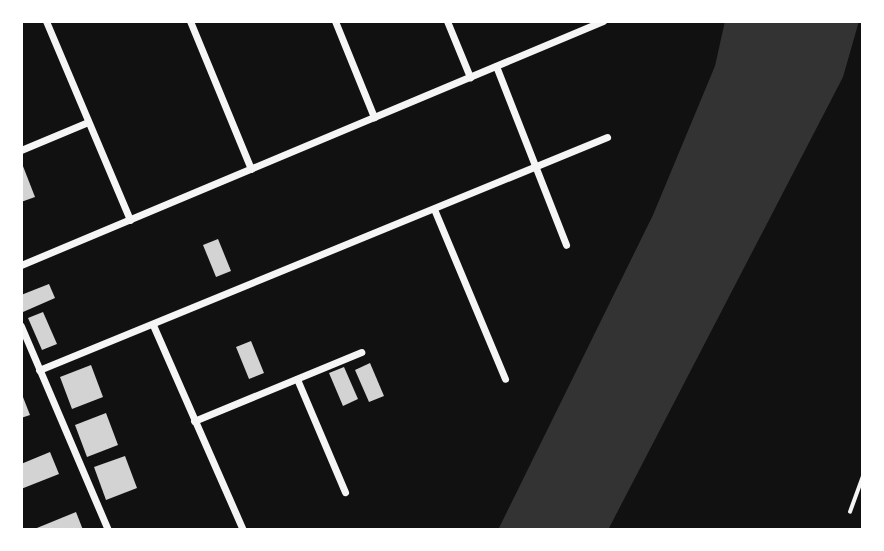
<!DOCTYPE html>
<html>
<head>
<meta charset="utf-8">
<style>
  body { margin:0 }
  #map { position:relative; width:884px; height:551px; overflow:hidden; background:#111; font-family:"Times New Roman",serif }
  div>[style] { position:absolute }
  .water>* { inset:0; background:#333 }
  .building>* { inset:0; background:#d3d3d3 }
  .service>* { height:3.5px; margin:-1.75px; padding:0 1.75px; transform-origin:1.75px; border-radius:1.75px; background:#f5f5f5 }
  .minor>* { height:7px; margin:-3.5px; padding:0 3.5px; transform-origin:3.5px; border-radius:3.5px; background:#f5f5f5 }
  span { translate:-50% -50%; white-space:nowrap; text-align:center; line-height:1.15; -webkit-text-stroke:6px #fff; paint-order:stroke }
  .frame { position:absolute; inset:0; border:23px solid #fff; pointer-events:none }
</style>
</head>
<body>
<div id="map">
  <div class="water">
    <i style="clip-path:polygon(725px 21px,859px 21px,843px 77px,608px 530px,498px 530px,653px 215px,715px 66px)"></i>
  </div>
  <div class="building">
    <i style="clip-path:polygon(21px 161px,35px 197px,21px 202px)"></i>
    <i style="clip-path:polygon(218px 239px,231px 271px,216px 277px,203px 245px)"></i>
    <i style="clip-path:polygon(49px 284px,55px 298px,23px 312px,21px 295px)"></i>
    <i style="clip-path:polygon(43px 312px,57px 344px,42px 350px,28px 318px)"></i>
    <i style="clip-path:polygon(251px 341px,264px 373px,249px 379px,236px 347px)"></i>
    <i style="clip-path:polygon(370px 363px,384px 396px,369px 402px,355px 370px)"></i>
    <i style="clip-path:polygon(91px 365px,103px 397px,72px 409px,60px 377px)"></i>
    <i style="clip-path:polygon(344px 367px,358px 399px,343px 406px,329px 373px)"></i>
    <i style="clip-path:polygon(21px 392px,30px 415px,21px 418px)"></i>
    <i style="clip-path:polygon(106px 413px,118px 445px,87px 457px,75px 425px)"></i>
    <i style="clip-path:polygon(50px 452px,59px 474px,21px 489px,21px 464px)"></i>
    <i style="clip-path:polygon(125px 456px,137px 488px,106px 500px,94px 467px)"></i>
    <i style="clip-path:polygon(76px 512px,83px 530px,32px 530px)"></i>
  </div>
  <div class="service">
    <i style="left:850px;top:512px;width:38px;rotate:-70deg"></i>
  </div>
  <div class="minor">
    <i style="left:46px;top:21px;width:216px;rotate:67.1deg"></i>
    <i style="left:190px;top:21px;width:160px;rotate:67.6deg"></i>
    <i style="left:335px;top:21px;width:104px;rotate:67.9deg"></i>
    <i style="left:447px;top:21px;width:61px;rotate:67.7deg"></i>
    <i style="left:496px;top:66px;width:192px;rotate:68.6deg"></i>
    <i style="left:21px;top:150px;width:70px;rotate:-22.6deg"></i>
    <i style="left:434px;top:209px;width:184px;rotate:67.3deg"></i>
    <i style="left:21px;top:265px;width:631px;rotate:-22.75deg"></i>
    <i style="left:153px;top:325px;width:224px;rotate:66.3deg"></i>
    <i style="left:21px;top:326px;width:222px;rotate:66.9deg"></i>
    <i style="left:39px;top:370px;width:614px;rotate:-22.3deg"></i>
    <i style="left:297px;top:379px;width:123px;rotate:67deg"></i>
    <i style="left:194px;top:421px;width:181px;rotate:-22.4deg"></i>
  </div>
  <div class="frame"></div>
</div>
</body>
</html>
